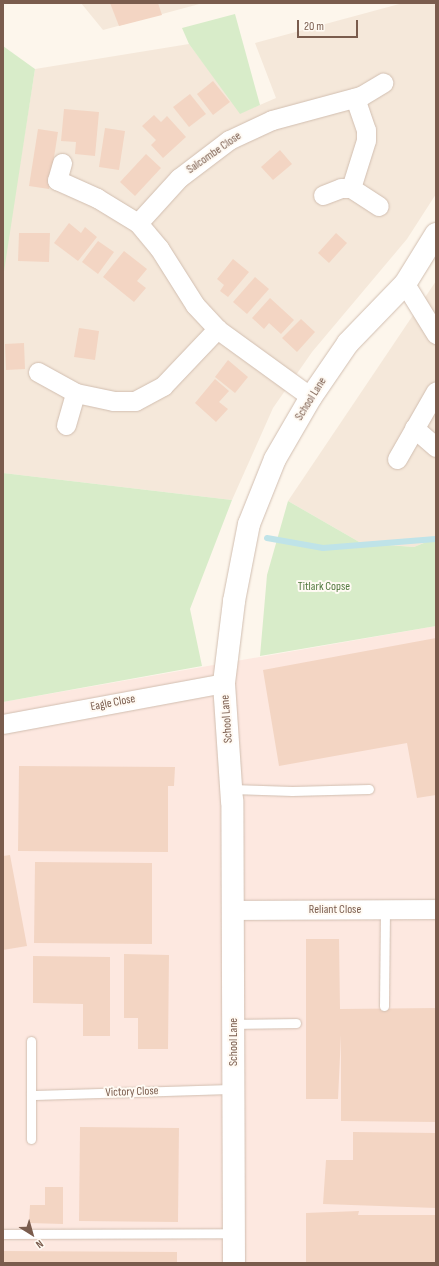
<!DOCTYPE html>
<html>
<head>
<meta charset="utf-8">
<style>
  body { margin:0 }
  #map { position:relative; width:439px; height:1266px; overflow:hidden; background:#fdf6ec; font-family:"Sofia Sans Condensed",sans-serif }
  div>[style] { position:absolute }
  .residential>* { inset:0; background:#f5e8da }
  .commercial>* { inset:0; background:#fde8e0 }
  .green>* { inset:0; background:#d8ecc9 }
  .stream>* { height:6px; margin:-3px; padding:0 3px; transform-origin:3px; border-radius:3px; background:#bfe3e8 }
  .building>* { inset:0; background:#f3d5c3 }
  .roads { filter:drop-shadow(0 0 1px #d1beb0) drop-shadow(0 0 1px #d1beb0) }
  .service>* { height:9px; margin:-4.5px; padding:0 4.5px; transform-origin:4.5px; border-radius:4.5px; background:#fff }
  .minor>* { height:19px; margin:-9.5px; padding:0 9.5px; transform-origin:9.5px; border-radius:9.5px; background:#fff }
  .tertiary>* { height:22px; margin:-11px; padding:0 11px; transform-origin:11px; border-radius:11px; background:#fff }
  span { translate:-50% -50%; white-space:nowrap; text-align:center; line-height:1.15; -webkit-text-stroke:4px #fffaf3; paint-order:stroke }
  .street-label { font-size:12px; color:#7a5c4d }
  .park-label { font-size:12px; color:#537a41 }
  .frame { position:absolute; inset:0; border:4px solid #7a5c4d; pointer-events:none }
  .north { position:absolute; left:12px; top:1214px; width:40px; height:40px; -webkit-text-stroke:3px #fffaf3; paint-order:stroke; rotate:143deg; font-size:11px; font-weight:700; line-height:16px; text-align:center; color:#7a5c4d }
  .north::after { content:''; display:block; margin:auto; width:14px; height:18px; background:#7a5c4d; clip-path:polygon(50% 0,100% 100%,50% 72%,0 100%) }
  .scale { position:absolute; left:297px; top:20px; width:61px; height:18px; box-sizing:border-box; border:2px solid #7a5c4d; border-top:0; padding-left:5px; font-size:12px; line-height:14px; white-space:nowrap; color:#7a5c4d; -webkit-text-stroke:3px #fffaf3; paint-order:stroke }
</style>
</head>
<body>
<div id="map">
  <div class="residential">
    <i style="clip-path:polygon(81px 3px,203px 3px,103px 30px)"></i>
    <i style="clip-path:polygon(403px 3px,436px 3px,436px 194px,407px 239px,312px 352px,273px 408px,232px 500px,3px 473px,3px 271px,35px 69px,189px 44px,241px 113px,276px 98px,255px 43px)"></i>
    <i style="clip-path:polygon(436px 281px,436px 538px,414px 547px,361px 543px,288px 501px)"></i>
  </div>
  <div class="commercial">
    <i style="clip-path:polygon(436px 626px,436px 1263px,3px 1263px,3px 702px)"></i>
  </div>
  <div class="green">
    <i style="clip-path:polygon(235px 14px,260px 105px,240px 114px,189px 44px,182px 28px)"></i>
    <i style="clip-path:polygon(3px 46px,35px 69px,3px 278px)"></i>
    <i style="clip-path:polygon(3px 473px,232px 500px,190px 609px,202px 666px,3px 702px)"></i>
    <i style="clip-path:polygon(288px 501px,361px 543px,414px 547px,436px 538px,436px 626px,260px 656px,267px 575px)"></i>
  </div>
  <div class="stream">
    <i style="left:267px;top:538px;width:57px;rotate:10.1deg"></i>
    <i style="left:323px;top:548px;width:113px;rotate:-4.6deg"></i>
  </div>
  <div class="building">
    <i style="clip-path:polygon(110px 3px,158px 3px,162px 15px,119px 26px)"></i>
    <i style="clip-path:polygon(213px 81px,230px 102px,213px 115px,197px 94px)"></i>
    <i style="clip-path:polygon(190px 94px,206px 114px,189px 127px,173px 107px)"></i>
    <i style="clip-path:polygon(64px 109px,99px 112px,95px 156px,75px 154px,76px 142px,61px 141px)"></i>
    <i style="clip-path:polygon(154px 115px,161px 122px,167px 116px,186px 137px,163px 158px,151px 145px,156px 140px,142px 126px)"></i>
    <i style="clip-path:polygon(105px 128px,125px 131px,119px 170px,99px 167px)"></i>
    <i style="clip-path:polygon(38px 129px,58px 132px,49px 189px,29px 186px)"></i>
    <i style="clip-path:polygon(280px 150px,292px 164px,273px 180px,261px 167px)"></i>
    <i style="clip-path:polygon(146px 154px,161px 168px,135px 196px,120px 182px)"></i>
    <i style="clip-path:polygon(69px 223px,81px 233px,85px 227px,97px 237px,78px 261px,54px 243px)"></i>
    <i style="clip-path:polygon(19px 233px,50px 233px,49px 262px,18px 261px)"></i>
    <i style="clip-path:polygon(336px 233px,347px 243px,329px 263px,318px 253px)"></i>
    <i style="clip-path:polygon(98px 241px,114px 252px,98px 274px,82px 262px)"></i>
    <i style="clip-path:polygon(124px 251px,147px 269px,137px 281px,146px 288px,134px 302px,103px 277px)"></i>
    <i style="clip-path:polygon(233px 259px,249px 272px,228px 297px,220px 291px,224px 285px,217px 279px)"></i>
    <i style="clip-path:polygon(255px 277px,269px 289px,247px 314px,233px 302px)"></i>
    <i style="clip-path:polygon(270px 298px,294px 320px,281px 334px,269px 323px,264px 329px,252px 318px)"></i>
    <i style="clip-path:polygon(301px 319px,315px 332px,297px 352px,282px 338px)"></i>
    <i style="clip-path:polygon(79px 328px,99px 331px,95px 360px,74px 357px)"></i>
    <i style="clip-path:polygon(24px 343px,25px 369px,6px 370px,5px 344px)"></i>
    <i style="clip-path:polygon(228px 360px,248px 377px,235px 393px,215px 377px)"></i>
    <i style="clip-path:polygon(215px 379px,229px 391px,219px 402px,228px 409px,216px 422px,195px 403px)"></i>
    <i style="clip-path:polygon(436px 638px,436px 795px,417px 798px,407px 743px,279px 766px,263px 670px)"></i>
    <i style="clip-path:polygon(19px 766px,175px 767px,174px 786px,168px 786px,168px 852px,18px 851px)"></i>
    <i style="clip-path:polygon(10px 855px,27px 946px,3px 950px,3px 856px)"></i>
    <i style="clip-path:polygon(35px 862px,152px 863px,152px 944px,34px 943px)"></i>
    <i style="clip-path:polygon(306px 939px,339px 939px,340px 1009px,436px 1008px,436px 1122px,341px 1121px,341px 1035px,338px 1099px,306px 1099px)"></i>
    <i style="clip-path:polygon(124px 954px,169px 955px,168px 1049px,138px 1049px,138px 1018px,124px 1018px)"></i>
    <i style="clip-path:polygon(33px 956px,110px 957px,110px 1036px,83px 1036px,83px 1004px,33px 1003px)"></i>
    <i style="clip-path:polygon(80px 1127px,179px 1128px,178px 1222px,79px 1221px)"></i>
    <i style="clip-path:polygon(353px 1132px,436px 1133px,436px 1208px,323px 1204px,326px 1160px,353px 1160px)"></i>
    <i style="clip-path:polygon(45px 1187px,63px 1187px,63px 1224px,29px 1223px,30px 1205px,45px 1205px)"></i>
    <i style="clip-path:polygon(359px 1211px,358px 1215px,436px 1215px,436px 1263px,306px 1263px,306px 1213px)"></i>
    <i style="clip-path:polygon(3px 1251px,177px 1252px,177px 1263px,3px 1263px)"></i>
  </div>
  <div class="roads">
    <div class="service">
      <i style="left:232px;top:789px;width:60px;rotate:1.9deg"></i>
      <i style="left:292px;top:791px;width:77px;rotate:-1.5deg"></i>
      <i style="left:384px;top:1006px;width:97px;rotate:-89.4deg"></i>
      <i style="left:234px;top:1024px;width:62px;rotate:-0.9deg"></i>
      <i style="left:31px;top:1095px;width:203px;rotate:-1.7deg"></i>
      <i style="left:31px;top:1139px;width:98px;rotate:-90deg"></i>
      <i style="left:3px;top:1234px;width:231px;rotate:-0.2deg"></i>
    </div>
    <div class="minor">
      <i style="left:62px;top:163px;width:18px;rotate:106deg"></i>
      <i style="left:57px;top:180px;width:44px;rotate:24.2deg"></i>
      <i style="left:97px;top:198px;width:48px;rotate:31.4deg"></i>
      <i style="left:138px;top:223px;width:33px;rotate:50deg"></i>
      <i style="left:159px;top:248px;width:67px;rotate:57.7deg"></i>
      <i style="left:195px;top:305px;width:33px;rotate:47deg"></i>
      <i style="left:217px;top:329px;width:116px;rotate:35.9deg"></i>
      <i style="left:351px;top:188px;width:50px;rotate:-72.6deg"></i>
      <i style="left:366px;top:140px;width:10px;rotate:-90deg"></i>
      <i style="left:366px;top:130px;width:34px;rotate:-109deg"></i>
      <i style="left:323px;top:195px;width:19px;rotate:-21deg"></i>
      <i style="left:341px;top:188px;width:10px"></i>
      <i style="left:351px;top:188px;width:33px;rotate:33deg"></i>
      <i style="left:138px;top:223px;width:61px;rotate:-47.7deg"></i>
      <i style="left:179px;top:178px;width:63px;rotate:-37.2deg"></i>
      <i style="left:229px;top:140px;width:47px;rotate:-24.9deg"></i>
      <i style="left:272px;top:120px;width:92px;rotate:-15.1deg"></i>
      <i style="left:361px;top:96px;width:26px;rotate:-31deg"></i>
      <i style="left:405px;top:284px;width:59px;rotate:58.2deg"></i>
      <i style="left:38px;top:372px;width:43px;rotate:28.9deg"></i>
      <i style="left:76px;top:393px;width:38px;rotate:12deg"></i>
      <i style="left:113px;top:401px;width:22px"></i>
      <i style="left:135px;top:401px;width:32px;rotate:-28deg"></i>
      <i style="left:163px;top:386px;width:79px;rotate:-46.5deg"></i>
      <i style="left:66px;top:425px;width:33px;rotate:-74deg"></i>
      <i style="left:414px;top:428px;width:29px;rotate:41deg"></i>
      <i style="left:397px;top:459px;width:78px;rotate:-60.2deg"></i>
      <i style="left:3px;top:724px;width:225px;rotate:-10.5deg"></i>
      <i style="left:233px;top:910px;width:203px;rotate:-0.3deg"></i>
    </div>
    <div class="tertiary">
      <i style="left:234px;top:1263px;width:462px;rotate:-90.2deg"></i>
      <i style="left:232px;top:801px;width:118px;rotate:-93.9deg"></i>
      <i style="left:224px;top:683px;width:83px;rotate:-83deg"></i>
      <i style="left:234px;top:601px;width:78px;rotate:-79deg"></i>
      <i style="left:249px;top:524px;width:70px;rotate:-68.2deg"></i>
      <i style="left:275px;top:459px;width:72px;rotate:-59.9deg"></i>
      <i style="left:311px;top:397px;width:65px;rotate:-55.6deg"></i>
      <i style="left:348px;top:343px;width:82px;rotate:-46deg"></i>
      <i style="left:405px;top:284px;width:59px;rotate:-58.2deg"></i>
    </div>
  </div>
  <div class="street-label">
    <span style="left:214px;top:153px;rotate:-35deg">Salcombe Close</span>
    <span style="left:311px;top:399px;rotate:-58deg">School Lane</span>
    <span style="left:113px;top:703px;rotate:-11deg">Eagle Close</span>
    <span style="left:227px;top:719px;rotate:-94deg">School Lane</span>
    <span style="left:335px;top:910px">Reliant Close</span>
    <span style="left:234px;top:1042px;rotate:-90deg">School Lane</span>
    <span style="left:132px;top:1092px;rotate:-2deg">Victory Close</span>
  </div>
  <div class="park-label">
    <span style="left:324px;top:587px">Titlark Copse</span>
  </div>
  <div class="frame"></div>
  <div class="north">N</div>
  <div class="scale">20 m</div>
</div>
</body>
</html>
